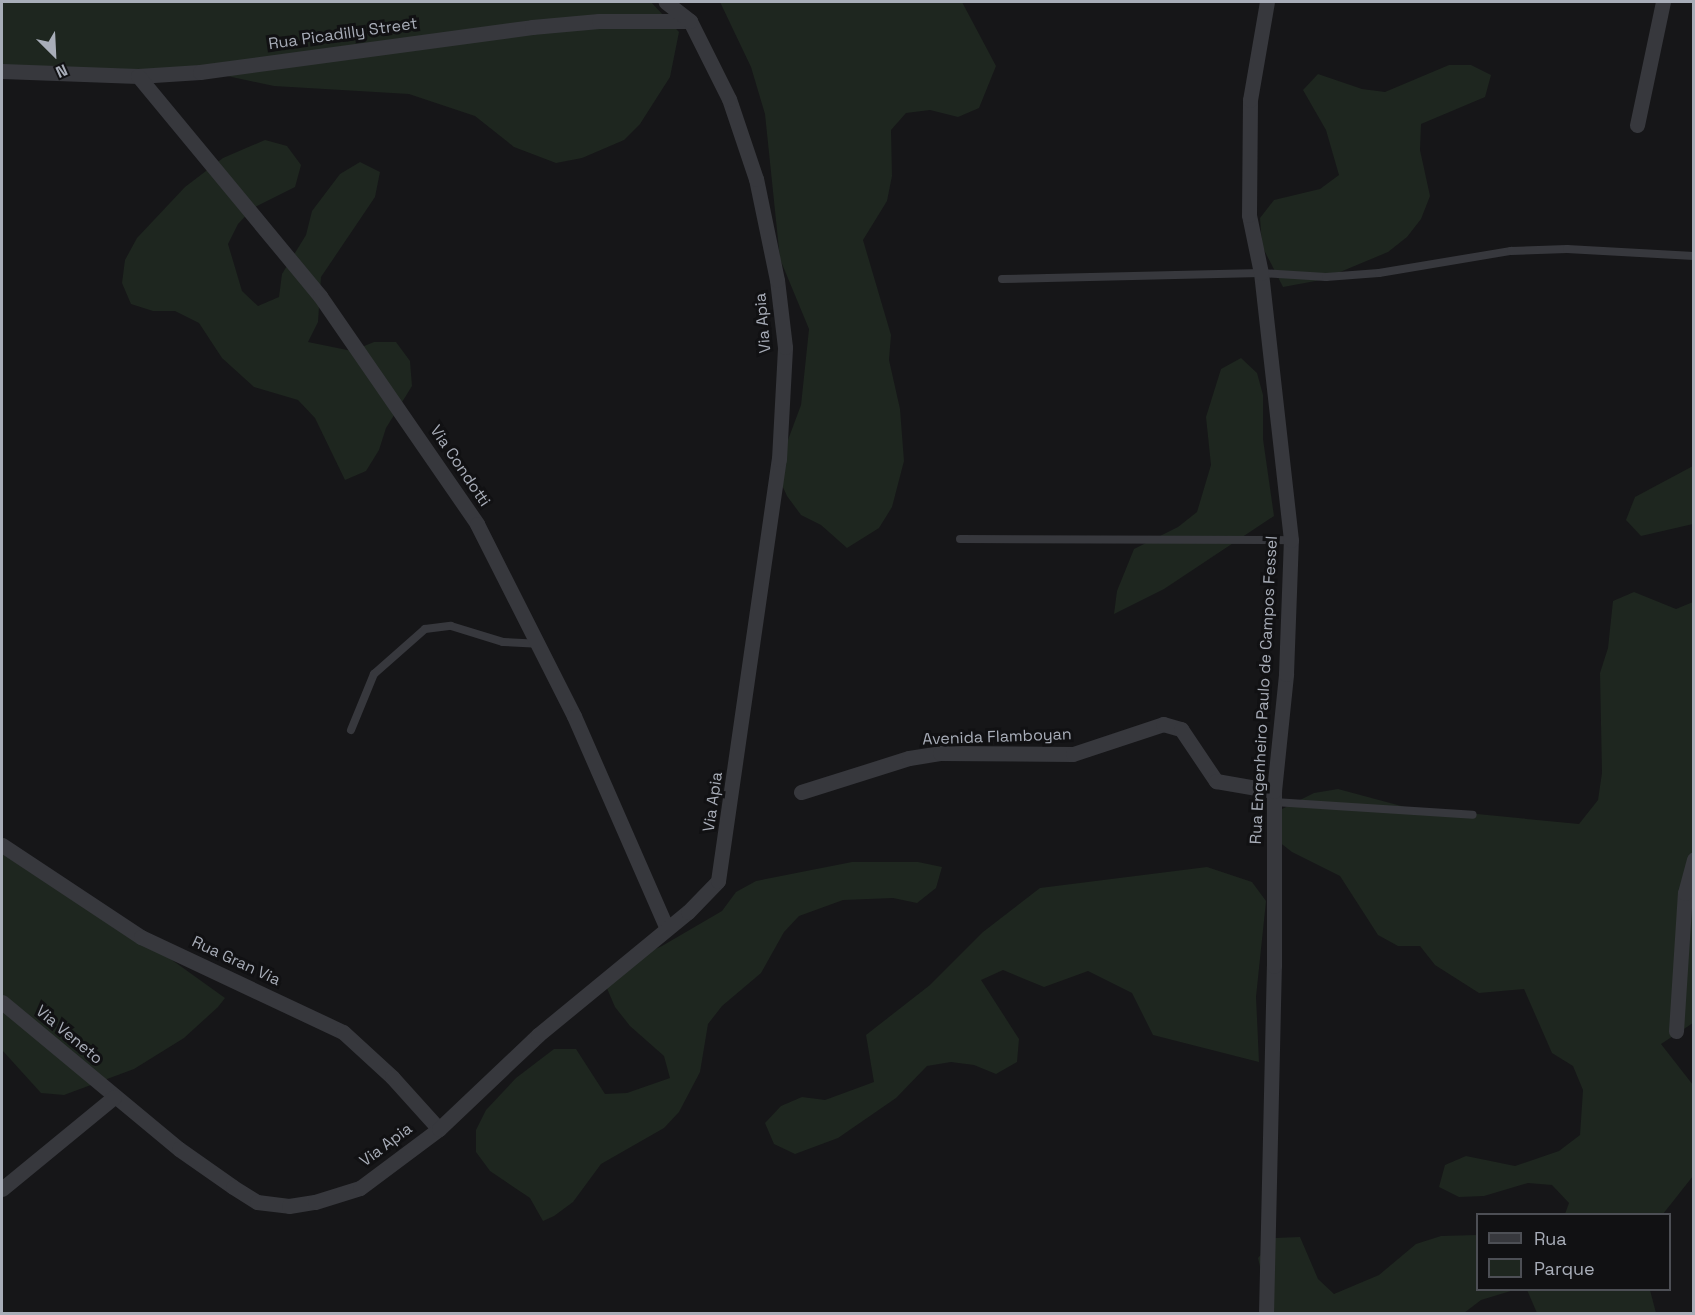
<!DOCTYPE html>
<html>
<head>
<meta charset="utf-8">
<style>
  body { margin:0 }
  #map { position:relative; width:1695px; height:1315px; overflow:hidden; background:#161618; font-family:"Space Grotesk",sans-serif }
  div>[style] { position:absolute }
  .green>* { inset:0; background:#1e261f }
  .lane>* { height:8px; margin:-4px; padding:0 4px; transform-origin:4px; border-radius:4px; background:#37383d }
  .street>* { height:15px; margin:-7.5px; padding:0 7.5px; transform-origin:7.5px; border-radius:7.5px; background:#37383d }
  span { translate:-50% -50%; white-space:nowrap; text-align:center; line-height:1.15; -webkit-text-stroke:6px #111113; paint-order:stroke }
  .street-label { font-size:16px; color:#a8adb8 }
  .frame { position:absolute; inset:0; border:3px solid #a8adb8; pointer-events:none }
  .legend { position:absolute; left:1476px; top:1213px; width:195px; height:78px; box-sizing:border-box; background:#111113; border:2px solid #4d4f55; margin:0; padding:8px 10px; list-style:none; font-size:18px; color:#a8adb8 }
  .legend li { display:flex; align-items:center; gap:12px; height:30px }
  .legend b { width:30px; border:2px solid #4d4f55 }
  .north { position:absolute; left:24px; top:24px; width:60px; height:60px; -webkit-text-stroke:4px #111113; paint-order:stroke; rotate:156deg; font-size:16px; font-weight:700; line-height:24px; text-align:center; color:#a8adb8 }
  .north::after { content:''; display:block; margin:auto; width:21px; height:27px; background:#a8adb8; clip-path:polygon(50% 0,100% 100%,50% 72%,0 100%) }
</style>
</head>
<body>
<div id="map">
  <div class="green">
    <i style="clip-path:polygon(2px 2px,651px 2px,679px 32px,670px 77px,640px 124px,624px 140px,582px 158px,556px 163px,514px 147px,475px 116px,409px 94px,274px 86px,204px 71px,2px 66px)"></i>
    <i style="clip-path:polygon(720px 2px,962px 2px,996px 66px,979px 108px,958px 117px,930px 110px,906px 113px,891px 130px,892px 176px,887px 201px,863px 240px,891px 335px,889px 360px,900px 409px,904px 461px,892px 507px,879px 528px,847px 548px,821px 525px,801px 515px,787px 496px,776px 472px,801px 405px,809px 329px,780px 259px,765px 114px,751px 67px)"></i>
    <i style="clip-path:polygon(1449px 65px,1471px 65px,1491px 75px,1485px 97px,1421px 124px,1420px 150px,1430px 196px,1421px 219px,1407px 237px,1388px 252px,1321px 280px,1283px 287px,1262px 246px,1260px 218px,1274px 200px,1320px 189px,1339px 175px,1326px 130px,1303px 90px,1318px 74px,1362px 89px,1385px 92px)"></i>
    <i style="clip-path:polygon(265px 140px,287px 146px,301px 165px,295px 187px,253px 208px,238px 224px,228px 244px,242px 291px,258px 306px,279px 297px,282px 274px,306px 235px,312px 211px,340px 174px,360px 162px,380px 172px,375px 197px,321px 277px,318px 322px,308px 342px,352px 351px,374px 342px,396px 342px,410px 361px,412px 386px,386px 428px,379px 450px,366px 471px,345px 480px,315px 418px,298px 400px,254px 387px,222px 358px,199px 323px,175px 311px,153px 311px,131px 304px,122px 283px,125px 260px,137px 238px,185px 187px,223px 158px)"></i>
    <i style="clip-path:polygon(1241px 358px,1257px 373px,1263px 395px,1263px 439px,1274px 516px,1164px 589px,1114px 614px,1117px 591px,1134px 549px,1178px 527px,1197px 512px,1211px 465px,1206px 417px,1221px 369px)"></i>
    <i style="clip-path:polygon(1693px 466px,1693px 524px,1641px 536px,1626px 520px,1635px 497px)"></i>
    <i style="clip-path:polygon(1634px 592px,1676px 609px,1693px 602px,1693px 1023px,1661px 1044px,1693px 1085px,1693px 1176px,1663px 1214px,1565px 1214px,1569px 1203px,1552px 1185px,1528px 1183px,1484px 1196px,1459px 1197px,1439px 1187px,1445px 1165px,1466px 1156px,1515px 1166px,1559px 1151px,1580px 1135px,1583px 1090px,1573px 1066px,1552px 1053px,1524px 989px,1479px 993px,1435px 965px,1420px 946px,1398px 946px,1378px 935px,1340px 876px,1292px 852px,1274px 838px,1270px 815px,1314px 793px,1338px 789px,1405px 807px,1579px 824px,1598px 800px,1602px 773px,1600px 673px,1608px 648px,1613px 601px)"></i>
    <i style="clip-path:polygon(2px 838px,225px 998px,218px 1007px,184px 1038px,134px 1069px,64px 1095px,41px 1093px,2px 1050px)"></i>
    <i style="clip-path:polygon(852px 862px,918px 862px,942px 867px,936px 888px,917px 903px,893px 898px,843px 900px,799px 916px,784px 932px,761px 973px,722px 1006px,708px 1024px,700px 1072px,679px 1112px,664px 1128px,601px 1164px,573px 1202px,554px 1216px,543px 1221px,530px 1198px,490px 1171px,476px 1152px,476px 1130px,486px 1110px,516px 1078px,554px 1049px,576px 1049px,605px 1094px,627px 1093px,670px 1078px,664px 1056px,630px 1026px,615px 1007px,606px 986px,616px 966px,662px 946px,722px 911px,736px 892px,756px 881px)"></i>
    <i style="clip-path:polygon(1207px 867px,1252px 882px,1266px 901px,1256px 997px,1259px 1062px,1153px 1035px,1132px 993px,1088px 971px,1044px 987px,1003px 970px,981px 980px,1019px 1039px,1017px 1062px,996px 1074px,974px 1065px,951px 1062px,927px 1066px,896px 1098px,838px 1138px,795px 1154px,774px 1144px,765px 1123px,781px 1106px,802px 1097px,825px 1100px,874px 1082px,866px 1035px,930px 985px,983px 932px,1040px 888px)"></i>
    <i style="clip-path:polygon(1477px 1235px,1478px 1290px,1514px 1290px,1481px 1300px,1464px 1313px,1271px 1313px,1258px 1258px,1275px 1238px,1300px 1237px,1318px 1279px,1334px 1294px,1379px 1275px,1416px 1244px,1441px 1236px)"></i>
    <i style="clip-path:polygon(1527px 1290px,1650px 1290px,1656px 1313px,1537px 1313px)"></i>
  </div>
  <div class="lane">
    <i style="left:1002px;top:279px;width:259px;rotate:-1.3deg"></i>
    <i style="left:1261px;top:273px;width:65px;rotate:3.5deg"></i>
    <i style="left:1326px;top:277px;width:53px;rotate:-4.3deg"></i>
    <i style="left:1379px;top:273px;width:134px;rotate:-9.5deg"></i>
    <i style="left:1511px;top:251px;width:56px;rotate:-2deg"></i>
    <i style="left:1567px;top:249px;width:127px;rotate:3.2deg"></i>
    <i style="left:960px;top:539px;width:331px;rotate:0.2deg"></i>
    <i style="left:351px;top:730px;width:61px;rotate:-67.7deg"></i>
    <i style="left:374px;top:674px;width:68px;rotate:-41.4deg"></i>
    <i style="left:425px;top:629px;width:26px;rotate:-7deg"></i>
    <i style="left:451px;top:626px;width:54px;rotate:17.1deg"></i>
    <i style="left:503px;top:642px;width:34px;rotate:3deg"></i>
    <i style="left:1274px;top:802px;width:199px;rotate:3.7deg"></i>
  </div>
  <div class="street">
    <i style="left:2px;top:71px;width:136px;rotate:2.1deg"></i>
    <i style="left:138px;top:76px;width:62px;rotate:-3.7deg"></i>
    <i style="left:200px;top:72px;width:335px;rotate:-7.7deg"></i>
    <i style="left:532px;top:27px;width:67px;rotate:-5.1deg"></i>
    <i style="left:599px;top:21px;width:91px"></i>
    <i style="left:138px;top:76px;width:286px;rotate:50.4deg"></i>
    <i style="left:320px;top:296px;width:277px;rotate:55.4deg"></i>
    <i style="left:477px;top:524px;width:215px;rotate:63.2deg"></i>
    <i style="left:574px;top:716px;width:232px;rotate:66.4deg"></i>
    <i style="left:1637px;top:125px;width:126px;rotate:-78.1deg"></i>
    <i style="left:801px;top:792px;width:113px;rotate:-17.5deg"></i>
    <i style="left:909px;top:758px;width:31px;rotate:-9deg"></i>
    <i style="left:940px;top:753px;width:133px;rotate:0.4deg"></i>
    <i style="left:1073px;top:754px;width:95px;rotate:-18.4deg"></i>
    <i style="left:1163px;top:724px;width:19px;rotate:16deg"></i>
    <i style="left:1181px;top:729px;width:63px;rotate:56.1deg"></i>
    <i style="left:1216px;top:781px;width:59px;rotate:9.8deg"></i>
    <i style="left:2px;top:845px;width:167px;rotate:33.5deg"></i>
    <i style="left:141px;top:937px;width:223px;rotate:25.2deg"></i>
    <i style="left:343px;top:1032px;width:67px;rotate:42.6deg"></i>
    <i style="left:392px;top:1077px;width:70px;rotate:47.9deg"></i>
    <i style="left:2px;top:1002px;width:230px;rotate:39.7deg"></i>
    <i style="left:179px;top:1149px;width:66px;rotate:35.1deg"></i>
    <i style="left:233px;top:1187px;width:28px;rotate:32deg"></i>
    <i style="left:257px;top:1202px;width:32px;rotate:7deg"></i>
    <i style="left:289px;top:1206px;width:26px;rotate:-9deg"></i>
    <i style="left:315px;top:1202px;width:47px;rotate:-17.3deg"></i>
    <i style="left:360px;top:1188px;width:99px;rotate:-36.8deg"></i>
    <i style="left:439px;top:1129px;width:137px;rotate:-43.5deg"></i>
    <i style="left:538px;top:1035px;width:194px;rotate:-39.4deg"></i>
    <i style="left:688px;top:912px;width:43px;rotate:-45.9deg"></i>
    <i style="left:718px;top:881px;width:426px;rotate:-81.8deg"></i>
    <i style="left:779px;top:459px;width:112px;rotate:-86.9deg"></i>
    <i style="left:785px;top:347px;width:67px;rotate:-96.8deg"></i>
    <i style="left:777px;top:280px;width:103px;rotate:-101.7deg"></i>
    <i style="left:756px;top:179px;width:84px;rotate:-108.6deg"></i>
    <i style="left:729px;top:99px;width:87px;rotate:-116.6deg"></i>
    <i style="left:690px;top:21px;width:31px;rotate:-142deg"></i>
    <i style="left:1676px;top:1031px;width:138px;rotate:-86.3deg"></i>
    <i style="left:1685px;top:893px;width:35px;rotate:-75deg"></i>
    <i style="left:2px;top:1189px;width:145px;rotate:-39.4deg"></i>
    <i style="left:1266px;top:1314px;width:348px;rotate:-88.7deg"></i>
    <i style="left:1274px;top:966px;width:175px;rotate:-90deg"></i>
    <i style="left:1274px;top:791px;width:118px;rotate:-84.1deg"></i>
    <i style="left:1286px;top:674px;width:134px;rotate:-87.9deg"></i>
    <i style="left:1291px;top:540px;width:269px;rotate:-96.4deg"></i>
    <i style="left:1261px;top:273px;width:59px;rotate:-101.7deg"></i>
    <i style="left:1249px;top:215px;width:115px;rotate:-89.5deg"></i>
    <i style="left:1250px;top:100px;width:99px;rotate:-80.2deg"></i>
  </div>
  <div class="street-label">
    <span style="left:343px;top:34px;rotate:-8deg">Rua Picadilly Street</span>
    <span style="left:763px;top:323px;rotate:-95deg">Via Apia</span>
    <span style="left:460px;top:466px;rotate:56deg">Via Condotti</span>
    <span style="left:1264px;top:690px;rotate:-87deg">Rua Engenheiro Paulo de Campos Fessel</span>
    <span style="left:997px;top:737px;rotate:-2deg">Avenida Flamboyan</span>
    <span style="left:713px;top:802px;rotate:-82deg">Via Apia</span>
    <span style="left:236px;top:961px;rotate:25deg">Rua Gran Via</span>
    <span style="left:69px;top:1035px;rotate:40deg">Via Veneto</span>
    <span style="left:386px;top:1145px;rotate:-37deg">Via Apia</span>
  </div>
  <div class="frame"></div>
  <ul class="legend">
  <li><b style="height:8px;background:#37383d"></b>Rua</li>
  <li><b style="height:16px;background:#1e261f"></b>Parque</li>
  </ul>
  <div class="north">N</div>
</div>
</body>
</html>
